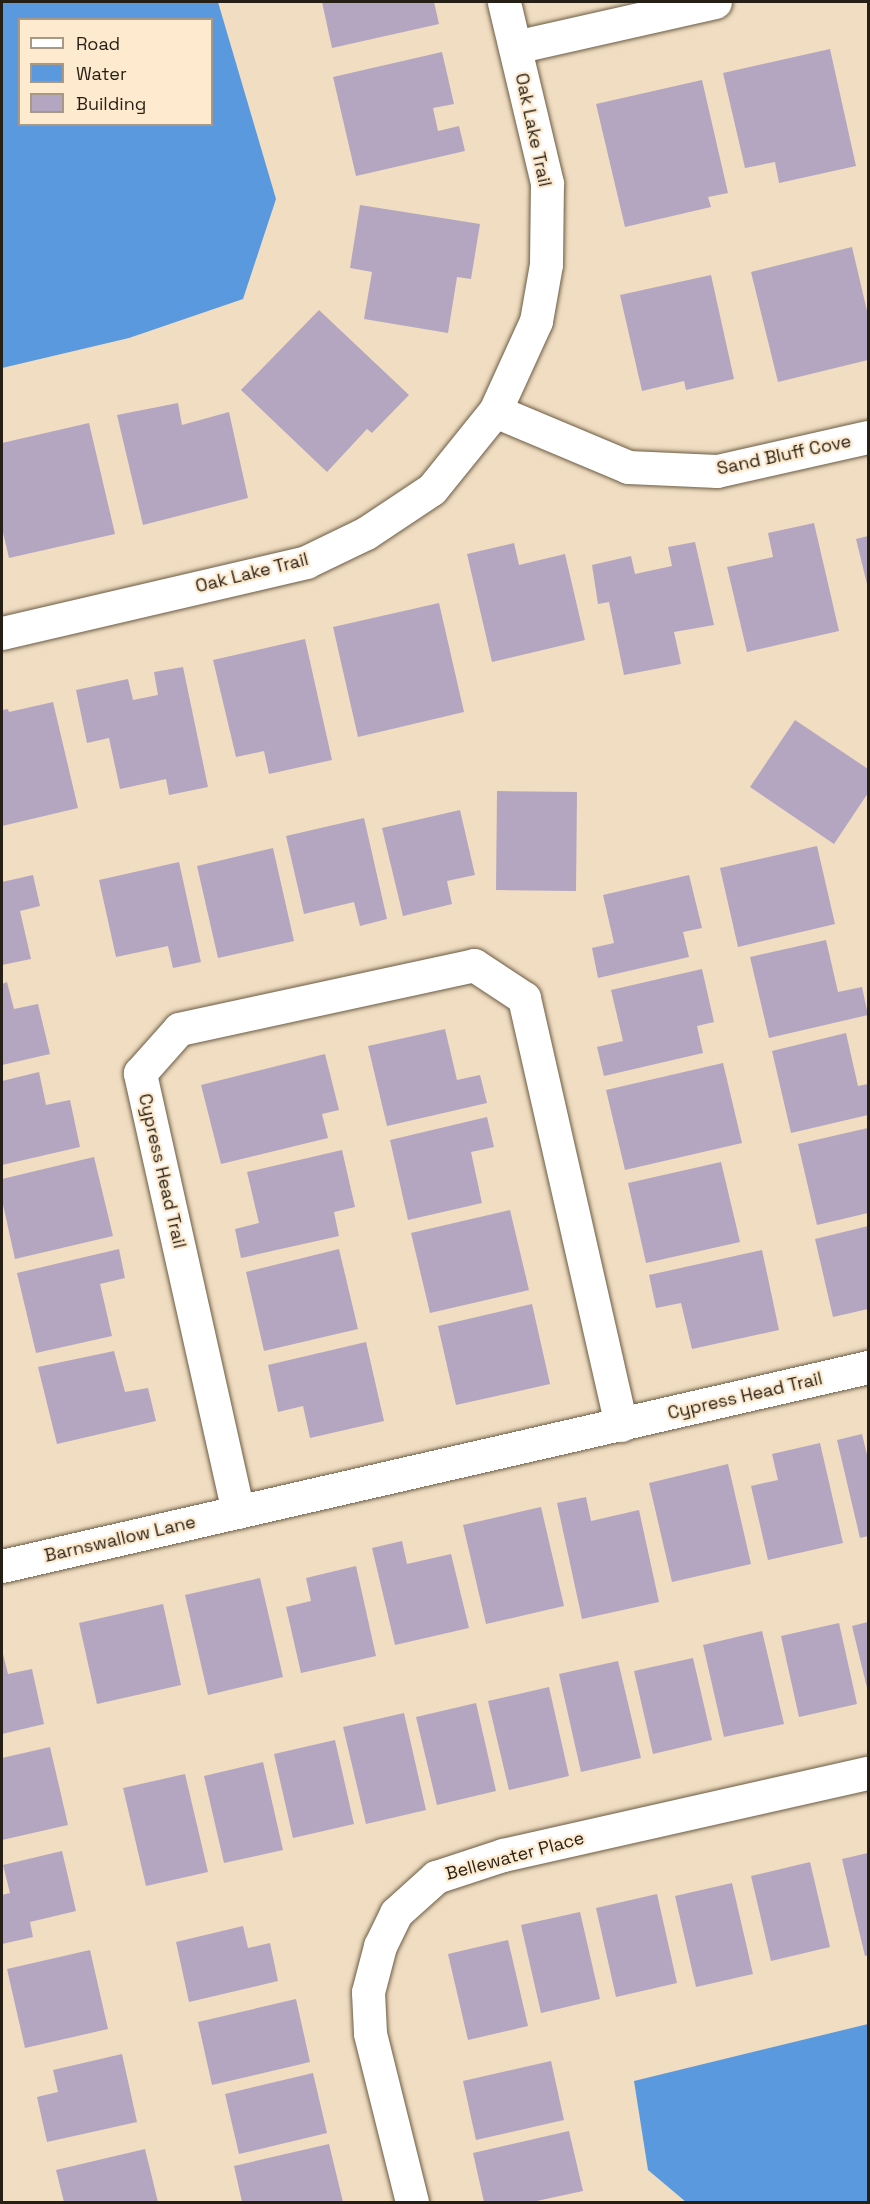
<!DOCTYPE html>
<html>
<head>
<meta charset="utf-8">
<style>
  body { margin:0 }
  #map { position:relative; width:870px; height:2204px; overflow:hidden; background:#f0ddc2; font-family:"Space Grotesk",sans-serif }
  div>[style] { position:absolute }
  .water>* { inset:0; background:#5b99de }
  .building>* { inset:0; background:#b4a6c1 }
  .roads { filter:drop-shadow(0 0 2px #6c5c44) drop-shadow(0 0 2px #6c5c44) }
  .minor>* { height:33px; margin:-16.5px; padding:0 16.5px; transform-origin:16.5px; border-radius:16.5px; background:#fff }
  span { translate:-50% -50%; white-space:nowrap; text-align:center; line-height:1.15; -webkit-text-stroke:4.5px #fdeacf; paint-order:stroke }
  .street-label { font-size:18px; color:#261f15 }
  .frame { position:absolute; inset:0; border:3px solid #261f15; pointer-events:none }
  .legend { position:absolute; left:18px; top:18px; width:195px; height:108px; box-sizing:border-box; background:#fdeacf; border:2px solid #a79985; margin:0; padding:8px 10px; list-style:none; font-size:18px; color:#261f15 }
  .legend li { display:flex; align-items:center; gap:12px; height:30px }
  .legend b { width:30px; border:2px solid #a79985 }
</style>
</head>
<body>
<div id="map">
  <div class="water">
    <i style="clip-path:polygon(evenodd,2px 2px,218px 2px,276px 199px,243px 299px,129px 338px,2px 368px,2px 2px,20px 20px,212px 20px,212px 124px,20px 124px,20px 20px)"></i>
    <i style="clip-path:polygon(868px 2024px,868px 2202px,686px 2202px,648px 2170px,634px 2081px)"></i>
  </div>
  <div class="building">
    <i style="clip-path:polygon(322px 2px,434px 2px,439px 24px,332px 48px)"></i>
    <i style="clip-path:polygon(830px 49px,856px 166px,779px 183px,775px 162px,745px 168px,723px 73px)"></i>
    <i style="clip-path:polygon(442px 52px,454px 104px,433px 108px,438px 131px,459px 126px,465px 151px,356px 176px,333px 77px)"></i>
    <i style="clip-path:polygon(702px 80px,728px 193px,708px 197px,711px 207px,625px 227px,596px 104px)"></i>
    <i style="clip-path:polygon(360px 205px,480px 224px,471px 279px,457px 277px,448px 333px,364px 319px,372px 272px,350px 268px)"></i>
    <i style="clip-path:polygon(852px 247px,868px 315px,868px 360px,778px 382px,751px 272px)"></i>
    <i style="clip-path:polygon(711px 275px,734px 379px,686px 390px,684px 381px,642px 391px,620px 295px)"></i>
    <i style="clip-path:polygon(319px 310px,409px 395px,372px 433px,367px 429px,327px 472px,241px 390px)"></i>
    <i style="clip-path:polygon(178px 403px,182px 425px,229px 412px,248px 498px,143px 525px,117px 415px)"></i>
    <i style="clip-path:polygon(89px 423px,115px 534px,9px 558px,2px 528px,2px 443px)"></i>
    <i style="clip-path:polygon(814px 523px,839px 631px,747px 652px,727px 567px,773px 557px,768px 533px)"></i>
    <i style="clip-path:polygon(868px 536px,868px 588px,856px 539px)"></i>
    <i style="clip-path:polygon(695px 542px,714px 625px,674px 632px,681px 664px,624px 675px,609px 602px,598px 604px,592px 565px,631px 556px,635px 574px,672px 566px,668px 547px)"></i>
    <i style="clip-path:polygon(514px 543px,519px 565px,565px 554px,585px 640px,492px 662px,467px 554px)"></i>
    <i style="clip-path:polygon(439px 603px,464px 712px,358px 737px,333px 627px)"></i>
    <i style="clip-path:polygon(305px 639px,332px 760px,269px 774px,264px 751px,236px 757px,213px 660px)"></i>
    <i style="clip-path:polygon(183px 667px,208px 787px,169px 795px,166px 779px,120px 789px,109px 738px,87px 743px,76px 690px,128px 679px,133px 700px,158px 695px,154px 672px)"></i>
    <i style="clip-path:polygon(53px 702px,78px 808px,2px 826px,2px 710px,8px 709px,9px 712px)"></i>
    <i style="clip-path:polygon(795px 720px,868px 769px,868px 793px,834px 844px,750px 787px)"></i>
    <i style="clip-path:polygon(497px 791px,577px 792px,576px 891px,496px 890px)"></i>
    <i style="clip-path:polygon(460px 810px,475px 875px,447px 881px,452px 904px,403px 916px,382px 828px)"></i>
    <i style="clip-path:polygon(364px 818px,387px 919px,360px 926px,354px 902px,304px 914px,286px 836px)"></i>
    <i style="clip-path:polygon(817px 846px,835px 924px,738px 947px,720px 868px)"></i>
    <i style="clip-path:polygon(273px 848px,294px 941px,218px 958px,197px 866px)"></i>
    <i style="clip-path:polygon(179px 862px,201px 962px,173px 968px,168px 946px,116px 957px,99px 880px)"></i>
    <i style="clip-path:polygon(33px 875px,40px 906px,20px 911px,31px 959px,2px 965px,2px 882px)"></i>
    <i style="clip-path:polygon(689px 875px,702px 928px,683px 932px,689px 957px,598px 978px,592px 948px,614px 943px,603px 895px)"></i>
    <i style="clip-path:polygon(826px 940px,838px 992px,862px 987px,868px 1015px,769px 1038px,750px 957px)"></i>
    <i style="clip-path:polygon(702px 969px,714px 1022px,697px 1026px,703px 1053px,604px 1076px,597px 1047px,623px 1041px,611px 990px)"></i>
    <i style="clip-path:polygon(7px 982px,14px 1009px,38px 1004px,50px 1054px,2px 1065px,2px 984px)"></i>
    <i style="clip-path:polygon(445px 1029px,457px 1080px,480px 1075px,487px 1103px,387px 1126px,368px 1046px)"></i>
    <i style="clip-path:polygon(846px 1033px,858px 1086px,868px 1084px,868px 1115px,791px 1133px,772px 1051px)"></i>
    <i style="clip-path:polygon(325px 1054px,339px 1110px,322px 1114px,328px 1138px,221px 1164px,201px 1085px)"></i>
    <i style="clip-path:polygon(723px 1063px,742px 1143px,625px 1170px,606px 1090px)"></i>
    <i style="clip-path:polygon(39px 1072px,46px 1105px,70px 1100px,80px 1147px,2px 1165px,2px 1081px)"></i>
    <i style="clip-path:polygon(487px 1117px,494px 1147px,471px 1152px,482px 1203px,408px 1220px,390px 1140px)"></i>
    <i style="clip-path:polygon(868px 1128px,868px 1213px,817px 1225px,798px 1144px)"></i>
    <i style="clip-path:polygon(342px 1150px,355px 1207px,334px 1212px,339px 1236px,241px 1258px,235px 1229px,259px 1223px,247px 1172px)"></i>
    <i style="clip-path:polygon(94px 1157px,113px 1236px,15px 1259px,2px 1200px,2px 1179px)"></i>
    <i style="clip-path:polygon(721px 1162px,740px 1242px,646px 1263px,628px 1183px)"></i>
    <i style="clip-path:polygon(510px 1210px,529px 1290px,430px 1313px,411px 1233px)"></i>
    <i style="clip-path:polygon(868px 1226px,868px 1309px,833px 1317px,815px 1239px)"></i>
    <i style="clip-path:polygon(119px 1249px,125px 1278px,100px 1284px,112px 1336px,36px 1353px,17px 1273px)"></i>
    <i style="clip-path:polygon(339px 1249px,358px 1329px,264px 1351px,246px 1272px)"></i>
    <i style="clip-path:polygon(762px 1250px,779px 1330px,692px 1349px,681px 1303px,656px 1308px,649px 1275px)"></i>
    <i style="clip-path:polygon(532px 1304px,550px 1384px,456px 1405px,438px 1326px)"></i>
    <i style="clip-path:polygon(366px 1342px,384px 1421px,310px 1438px,303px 1406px,278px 1412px,268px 1365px)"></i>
    <i style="clip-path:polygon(114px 1351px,125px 1392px,148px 1388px,156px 1421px,57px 1444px,38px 1367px)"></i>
    <i style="clip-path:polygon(862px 1434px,868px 1459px,868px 1536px,860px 1538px,837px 1440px)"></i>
    <i style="clip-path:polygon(820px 1443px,843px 1543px,768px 1560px,751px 1486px,778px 1480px,772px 1454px)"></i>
    <i style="clip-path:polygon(728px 1464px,751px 1564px,672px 1582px,649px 1483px)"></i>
    <i style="clip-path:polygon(586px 1497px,591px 1521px,639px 1510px,659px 1602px,582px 1619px,557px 1503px)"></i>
    <i style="clip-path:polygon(541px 1507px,564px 1606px,486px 1624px,463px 1525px)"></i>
    <i style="clip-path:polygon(402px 1541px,407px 1564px,451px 1554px,469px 1628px,395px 1645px,372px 1548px)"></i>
    <i style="clip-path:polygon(356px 1566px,376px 1656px,301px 1673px,286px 1607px,311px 1601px,306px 1578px)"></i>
    <i style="clip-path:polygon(260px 1578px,283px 1677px,208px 1695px,185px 1595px)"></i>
    <i style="clip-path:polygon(163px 1604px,181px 1685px,97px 1704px,79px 1623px)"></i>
    <i style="clip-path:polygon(868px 1622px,868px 1692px,852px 1626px)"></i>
    <i style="clip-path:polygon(839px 1623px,857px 1704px,799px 1717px,781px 1636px)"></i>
    <i style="clip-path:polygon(762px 1631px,784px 1724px,724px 1737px,703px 1645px)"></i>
    <i style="clip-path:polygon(2px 1650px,8px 1674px,32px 1669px,44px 1724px,2px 1734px)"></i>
    <i style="clip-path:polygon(693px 1658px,712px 1740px,653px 1754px,634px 1671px)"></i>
    <i style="clip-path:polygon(618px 1661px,641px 1758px,581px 1772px,559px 1674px)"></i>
    <i style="clip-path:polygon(549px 1687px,569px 1776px,509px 1790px,488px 1701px)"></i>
    <i style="clip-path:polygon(476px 1703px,496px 1791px,437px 1805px,416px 1717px)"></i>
    <i style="clip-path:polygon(404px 1713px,426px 1810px,366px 1824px,343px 1727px)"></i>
    <i style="clip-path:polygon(335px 1740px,354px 1824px,293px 1838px,274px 1754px)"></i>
    <i style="clip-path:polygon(50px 1747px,68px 1825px,2px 1840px,2px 1758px)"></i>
    <i style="clip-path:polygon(263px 1762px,283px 1850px,224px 1863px,204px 1776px)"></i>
    <i style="clip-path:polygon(185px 1774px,208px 1872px,146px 1886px,123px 1788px)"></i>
    <i style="clip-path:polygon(62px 1851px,76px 1911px,30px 1922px,33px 1937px,2px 1944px,2px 1895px,10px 1893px,3px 1865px)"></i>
    <i style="clip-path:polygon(868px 1853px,868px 1955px,865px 1956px,842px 1859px)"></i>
    <i style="clip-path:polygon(810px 1862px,830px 1947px,771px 1961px,751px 1876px)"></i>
    <i style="clip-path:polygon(732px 1883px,753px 1974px,696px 1987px,675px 1896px)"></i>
    <i style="clip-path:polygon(657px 1894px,677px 1983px,616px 1997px,596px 1908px)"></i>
    <i style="clip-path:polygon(580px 1912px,600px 1999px,541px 2013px,521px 1925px)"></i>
    <i style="clip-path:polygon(243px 1926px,248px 1948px,270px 1943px,278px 1981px,189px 2002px,176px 1942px)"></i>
    <i style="clip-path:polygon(508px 1940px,528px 2026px,468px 2040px,448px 1954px)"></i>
    <i style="clip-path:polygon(90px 1950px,108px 2029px,25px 2048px,7px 1969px)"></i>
    <i style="clip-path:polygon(296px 1999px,310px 2062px,212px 2085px,198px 2022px)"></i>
    <i style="clip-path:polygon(122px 2054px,137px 2122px,47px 2142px,37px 2097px,58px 2092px,53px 2070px)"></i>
    <i style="clip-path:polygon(551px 2061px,564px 2120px,476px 2140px,463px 2081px)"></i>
    <i style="clip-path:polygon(313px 2073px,327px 2133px,239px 2154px,225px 2094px)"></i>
    <i style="clip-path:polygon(569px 2131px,583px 2191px,532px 2202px,484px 2202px,473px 2153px)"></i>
    <i style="clip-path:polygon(329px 2144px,343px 2202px,242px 2202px,234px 2166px)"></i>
    <i style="clip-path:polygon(145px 2149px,158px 2202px,64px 2202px,56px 2170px)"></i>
  </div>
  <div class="roads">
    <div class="minor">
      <i style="left:515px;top:47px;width:205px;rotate:-12.7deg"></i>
      <i style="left:495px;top:411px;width:144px;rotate:22.8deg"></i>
      <i style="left:628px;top:467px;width:89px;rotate:2.6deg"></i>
      <i style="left:717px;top:471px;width:155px;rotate:-12.7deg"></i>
      <i style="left:2px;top:633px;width:312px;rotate:-13.1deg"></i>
      <i style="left:306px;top:562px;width:67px;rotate:-25.8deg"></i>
      <i style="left:366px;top:533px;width:79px;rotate:-33.7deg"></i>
      <i style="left:432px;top:489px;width:100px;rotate:-51.1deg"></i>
      <i style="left:495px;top:411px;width:99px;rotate:-65.5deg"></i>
      <i style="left:536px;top:321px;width:58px;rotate:-80deg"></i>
      <i style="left:546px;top:264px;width:81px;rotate:-89.3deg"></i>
      <i style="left:547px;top:183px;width:186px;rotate:-103.4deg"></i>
      <i style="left:238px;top:1512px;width:450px;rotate:-102.6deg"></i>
      <i style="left:140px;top:1073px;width:59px;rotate:-48.4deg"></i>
      <i style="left:179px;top:1029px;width:302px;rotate:-12.2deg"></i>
      <i style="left:474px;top:965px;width:60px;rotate:33.4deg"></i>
      <i style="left:524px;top:998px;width:438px;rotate:77.2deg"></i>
      <i style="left:2px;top:1566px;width:889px;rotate:-12.94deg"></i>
      <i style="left:412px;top:2202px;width:174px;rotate:-104deg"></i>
      <i style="left:370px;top:2033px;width:41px;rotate:-92.8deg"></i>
      <i style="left:368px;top:1992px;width:48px;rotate:-75.4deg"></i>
      <i style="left:380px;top:1946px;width:37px;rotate:-64deg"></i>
      <i style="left:396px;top:1913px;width:54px;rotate:-42deg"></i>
      <i style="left:436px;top:1877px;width:71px;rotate:-18.2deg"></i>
      <i style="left:503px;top:1855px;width:374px;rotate:-12.7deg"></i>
    </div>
  </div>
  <div class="street-label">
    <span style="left:533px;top:130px;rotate:78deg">Oak Lake Trail</span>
    <span style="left:784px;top:455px;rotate:-12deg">Sand Bluff Cove</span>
    <span style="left:252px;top:573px;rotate:-14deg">Oak Lake Trail</span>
    <span style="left:162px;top:1171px;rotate:77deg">Cypress Head Trail</span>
    <span style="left:745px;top:1396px;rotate:-13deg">Cypress Head Trail</span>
    <span style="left:120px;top:1539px;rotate:-13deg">Barnswallow Lane</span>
    <span style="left:515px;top:1856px;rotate:-15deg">Bellewater Place</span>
  </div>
  <div class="frame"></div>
  <ul class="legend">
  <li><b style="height:8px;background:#fff"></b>Road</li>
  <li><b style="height:16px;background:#5b99de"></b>Water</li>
  <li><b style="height:16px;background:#b4a6c1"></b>Building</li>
  </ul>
</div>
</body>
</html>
